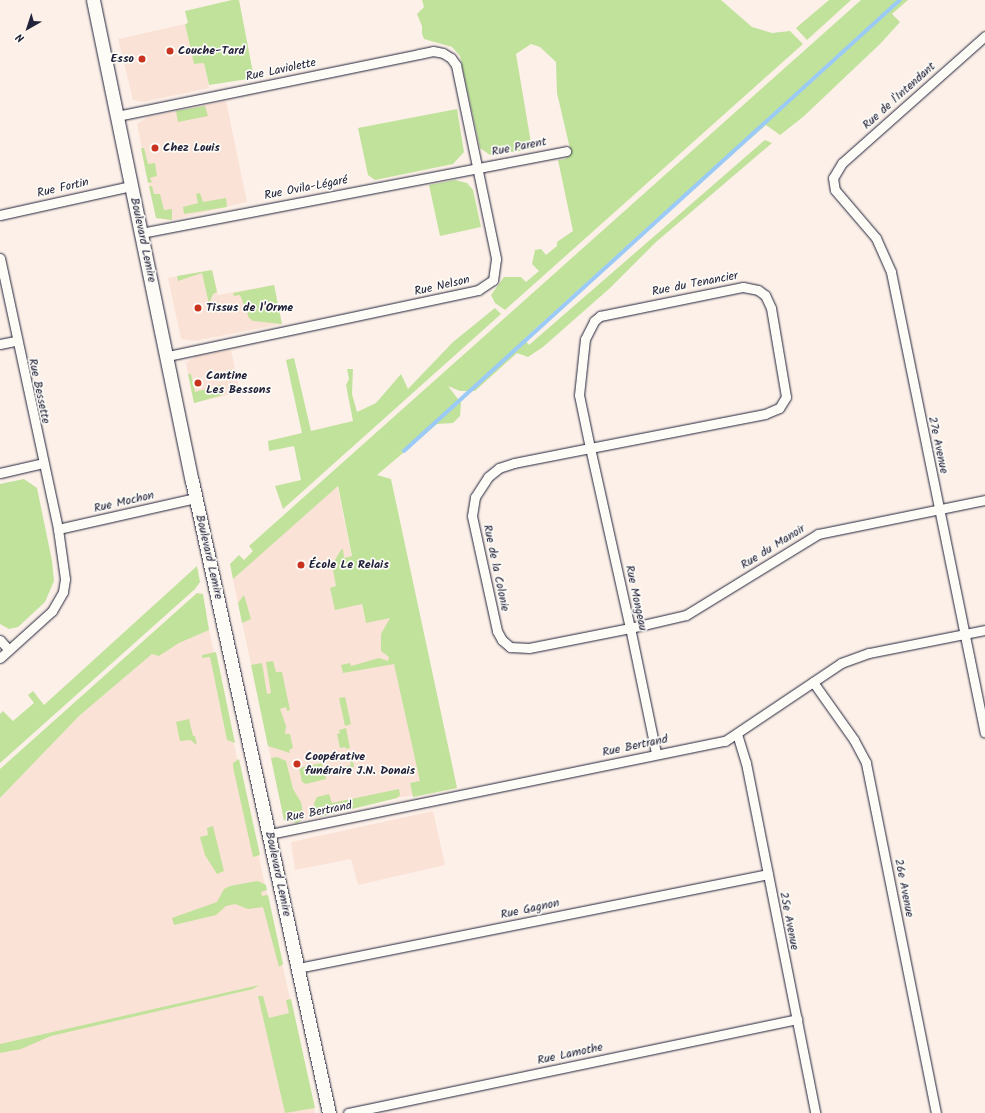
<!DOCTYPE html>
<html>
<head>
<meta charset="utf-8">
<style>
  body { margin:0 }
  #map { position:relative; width:985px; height:1113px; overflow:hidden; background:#fcf0e8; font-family:Kalam,sans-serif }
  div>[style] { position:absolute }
  .built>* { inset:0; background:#fbe2d6 }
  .green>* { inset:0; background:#c0e29b }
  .stream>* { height:3.5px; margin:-1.75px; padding:0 1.75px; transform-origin:1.75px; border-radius:1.75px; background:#9bcaf6 }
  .roads { filter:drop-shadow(0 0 1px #22223b) drop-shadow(0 0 1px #22223b) }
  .minor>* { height:9px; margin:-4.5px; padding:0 4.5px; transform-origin:4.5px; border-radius:4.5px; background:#fdfcf7 }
  .secondary>* { height:13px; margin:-6.5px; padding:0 6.5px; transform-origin:6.5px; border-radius:6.5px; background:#fdfcf7 }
  .dots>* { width:11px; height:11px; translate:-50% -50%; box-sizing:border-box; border:2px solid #fdfcf7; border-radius:50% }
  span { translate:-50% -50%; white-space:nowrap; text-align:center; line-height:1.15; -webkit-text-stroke:3.5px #fdfcf7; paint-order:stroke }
  .poi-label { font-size:12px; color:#22223b; font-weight:700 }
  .left { translate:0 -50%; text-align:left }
  .right { translate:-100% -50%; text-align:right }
  .street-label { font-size:12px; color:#22223b }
  .north { position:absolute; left:8px; top:8px; width:40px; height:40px; -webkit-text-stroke:3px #fdfcf7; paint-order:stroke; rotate:219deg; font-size:11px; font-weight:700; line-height:16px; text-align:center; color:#22223b }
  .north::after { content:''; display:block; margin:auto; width:14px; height:18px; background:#22223b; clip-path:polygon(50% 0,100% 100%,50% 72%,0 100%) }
</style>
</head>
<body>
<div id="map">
  <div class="built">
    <i style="clip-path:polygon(185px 24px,194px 64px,204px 63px,209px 88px,143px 102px,133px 100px,118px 39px)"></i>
    <i style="clip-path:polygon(226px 101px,247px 202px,172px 220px,156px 218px,137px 124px,148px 117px)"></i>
    <i style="clip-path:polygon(212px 270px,218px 295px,274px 285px,282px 324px,195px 341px,181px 339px,168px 278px)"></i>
    <i style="clip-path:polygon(231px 350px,240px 392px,194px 403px,186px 363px,196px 356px)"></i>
    <i style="clip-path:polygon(337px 485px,365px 621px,419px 612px,457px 788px,397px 798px,291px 823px,284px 820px,233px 579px)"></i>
    <i style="clip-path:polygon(209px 630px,315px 1113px,0 1113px,0 798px,79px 716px,152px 654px,159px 656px,179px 643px)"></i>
    <i style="clip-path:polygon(433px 811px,445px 865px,358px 885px,351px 859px,295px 870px,291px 842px)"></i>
  </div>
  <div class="green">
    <i style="clip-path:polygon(232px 0,239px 0,254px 78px,209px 85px,204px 63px,194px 64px,185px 24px,188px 23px,185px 11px)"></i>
    <i style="clip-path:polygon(422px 0,721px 0,752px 27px,772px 33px,790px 31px,803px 44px,505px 310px,495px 303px,491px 295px,504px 277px,521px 277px,526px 282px,539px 271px,532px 264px,535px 250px,541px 249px,546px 255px,557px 246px,557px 242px,573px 231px,558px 160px,565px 159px,571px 153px,557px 93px,556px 62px,540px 47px,531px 44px,516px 54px,532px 149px,490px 155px,480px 148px,460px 56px,452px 47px,424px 39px,422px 34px,422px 26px,417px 14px,424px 7px)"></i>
    <i style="clip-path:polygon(829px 0,851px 0,807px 40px,796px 28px)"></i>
    <i style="clip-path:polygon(861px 0,908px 0,892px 14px,900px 22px,881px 43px,803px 117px,780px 135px,766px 125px,651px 224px,524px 339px,529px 345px,765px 140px,772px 143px,656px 242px,610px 288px,543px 347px,528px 357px,517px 353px,475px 391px,460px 391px,448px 386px,461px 403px,460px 416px,453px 423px,437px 424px,377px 475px,391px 479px,457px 788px,413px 797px,410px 783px,420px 781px,394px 664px,343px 673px,341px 665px,350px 663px,351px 666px,379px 658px,388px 661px,389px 657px,381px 651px,381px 634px,390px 618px,366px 623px,362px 604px,335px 610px,330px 588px,336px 586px,332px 565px,341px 550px,343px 549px,344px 558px,352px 556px,338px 486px,233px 579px,230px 564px,239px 555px,244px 560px,253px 551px,249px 546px,258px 538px)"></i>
    <i style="clip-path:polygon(205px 106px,208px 116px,178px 122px,176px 111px)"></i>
    <i style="clip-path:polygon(457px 109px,464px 152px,453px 164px,375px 180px,368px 175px,358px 128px)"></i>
    <i style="clip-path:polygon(141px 148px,144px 148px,148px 164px,155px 163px,157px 176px,150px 178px,152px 182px,148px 183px)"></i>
    <i style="clip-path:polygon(455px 180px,467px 183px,473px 190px,481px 227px,440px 236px,429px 185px)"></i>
    <i style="clip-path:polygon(152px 186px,154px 194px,160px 194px,164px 210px,172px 209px,172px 220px,156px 218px,149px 186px)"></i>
    <i style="clip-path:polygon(200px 193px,203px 202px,226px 198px,227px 207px,184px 214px,183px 207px,198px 203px,196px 194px)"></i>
    <i style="clip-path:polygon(212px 270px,217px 292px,213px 294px,209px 304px,202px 273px,178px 281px,177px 276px)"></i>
    <i style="clip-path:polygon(274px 285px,282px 324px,253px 321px,249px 318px,240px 295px,234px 296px,233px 293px)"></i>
    <i style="clip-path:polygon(495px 308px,501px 314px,283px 509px,275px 486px,301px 480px,294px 446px,269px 451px,268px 441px,302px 433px,286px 360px,294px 358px,311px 431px,353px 421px,346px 385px,349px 379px,347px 369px,353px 369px,352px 394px,357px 412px,376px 403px,401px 374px,408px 389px,453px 342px)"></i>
    <i style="clip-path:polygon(188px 374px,191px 374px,195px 392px,221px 385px,223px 395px,194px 403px)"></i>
    <i style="clip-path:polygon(24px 479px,37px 488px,52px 561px,54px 581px,45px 602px,18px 627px,9px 629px,0 624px,0 484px)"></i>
    <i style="clip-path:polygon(197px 566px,200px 582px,195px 589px,0 763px,0 714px,3px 711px,13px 721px,34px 703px,28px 695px,33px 691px,44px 705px)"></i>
    <i style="clip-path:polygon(197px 593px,203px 594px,209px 630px,179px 643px,159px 656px,152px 654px,79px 716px,0 798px,0 769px)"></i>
    <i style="clip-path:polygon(244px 595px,251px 619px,242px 623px,238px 603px)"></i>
    <i style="clip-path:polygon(216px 652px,235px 743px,227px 740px,210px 657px,202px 658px,202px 655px)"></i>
    <i style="clip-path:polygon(273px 661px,276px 672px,282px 672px,290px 710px,287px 711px,286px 707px,280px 709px,286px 726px,285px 734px,290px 734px,293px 748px,289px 750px,290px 753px,268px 746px,251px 665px,262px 663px,267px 694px,271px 693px,266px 662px)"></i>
    <i style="clip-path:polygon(345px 697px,351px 724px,345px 726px,339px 698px)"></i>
    <i style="clip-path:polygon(189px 719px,193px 736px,195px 736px,197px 745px,190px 740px,180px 741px,176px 722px)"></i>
    <i style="clip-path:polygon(346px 728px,350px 748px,346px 749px,345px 747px,340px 748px,337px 734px,340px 733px,339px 730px)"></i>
    <i style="clip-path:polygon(349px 752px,351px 752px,354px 767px,325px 773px,326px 779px,306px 784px,302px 782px,299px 768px,322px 763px,324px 771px,351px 765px)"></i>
    <i style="clip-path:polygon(277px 757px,286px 761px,293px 789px,301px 802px,304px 819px,297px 823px,284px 820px,271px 758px)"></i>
    <i style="clip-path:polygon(239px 759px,260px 855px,253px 857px,233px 767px,233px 763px)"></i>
    <i style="clip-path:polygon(399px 789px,400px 795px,397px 798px,319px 817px,316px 813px,314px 803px,317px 797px,329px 794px,332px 803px)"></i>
    <i style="clip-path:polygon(213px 826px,224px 871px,217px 874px,205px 855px,200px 837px,208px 835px,207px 828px)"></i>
    <i style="clip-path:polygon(258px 881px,266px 885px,267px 890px,261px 892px,262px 896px,268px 895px,283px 964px,279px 967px,263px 907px,248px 909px,235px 904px,226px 906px,216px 915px,174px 925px,172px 918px,217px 902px,224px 889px,230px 886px)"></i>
    <i style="clip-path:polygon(259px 985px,253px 989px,51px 1036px,21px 1049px,0 1053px,0 1044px)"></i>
    <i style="clip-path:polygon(258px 996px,263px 996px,269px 1018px,289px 1013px,286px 1000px,291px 999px,315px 1108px,285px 1113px)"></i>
  </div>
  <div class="stream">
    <i style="left:404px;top:451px;width:670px;rotate:-42.28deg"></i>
  </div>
  <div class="roads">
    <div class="minor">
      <i style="left:985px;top:36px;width:191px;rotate:138.4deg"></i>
      <i style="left:842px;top:163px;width:17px;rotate:121deg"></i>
      <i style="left:833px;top:178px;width:12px;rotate:81deg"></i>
      <i style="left:835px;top:190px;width:63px;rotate:49.5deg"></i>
      <i style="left:876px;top:238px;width:37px;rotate:66deg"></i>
      <i style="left:891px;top:272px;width:470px;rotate:78.5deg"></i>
      <i style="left:117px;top:116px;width:308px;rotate:-11.6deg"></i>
      <i style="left:419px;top:54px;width:14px;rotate:-12deg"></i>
      <i style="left:433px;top:51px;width:10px;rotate:11deg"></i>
      <i style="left:443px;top:53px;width:9px;rotate:32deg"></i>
      <i style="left:451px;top:58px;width:9px;rotate:54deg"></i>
      <i style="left:456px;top:65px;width:198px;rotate:78.3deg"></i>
      <i style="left:496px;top:259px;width:21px;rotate:98deg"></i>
      <i style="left:493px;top:280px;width:18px;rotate:146deg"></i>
      <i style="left:478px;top:290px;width:318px;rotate:168deg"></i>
      <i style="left:0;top:215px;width:134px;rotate:-12.5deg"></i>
      <i style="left:141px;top:233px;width:433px;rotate:-10.9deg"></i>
      <i style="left:0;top:258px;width:277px;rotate:77.9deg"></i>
      <i style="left:58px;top:529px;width:50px;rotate:82deg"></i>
      <i style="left:65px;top:579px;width:13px;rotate:99deg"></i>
      <i style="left:63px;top:592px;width:22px;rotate:120deg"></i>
      <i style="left:52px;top:611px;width:70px;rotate:137.9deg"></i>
      <i style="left:0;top:344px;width:16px;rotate:-11deg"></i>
      <i style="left:0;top:473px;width:44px;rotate:-13.1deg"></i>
      <i style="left:58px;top:529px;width:141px;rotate:-12.7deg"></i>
      <i style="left:0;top:640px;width:13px;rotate:48deg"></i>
      <i style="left:813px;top:682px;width:71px;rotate:54.7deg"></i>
      <i style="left:854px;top:740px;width:26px;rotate:62deg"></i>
      <i style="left:866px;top:763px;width:357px;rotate:78.7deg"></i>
      <i style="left:737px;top:734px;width:30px;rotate:73deg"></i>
      <i style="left:746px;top:763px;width:357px;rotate:78.8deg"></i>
      <i style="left:656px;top:753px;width:128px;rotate:-101.7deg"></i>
      <i style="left:630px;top:628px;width:184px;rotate:-102.5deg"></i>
      <i style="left:590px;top:448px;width:54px;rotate:-101.7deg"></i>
      <i style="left:579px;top:395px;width:56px;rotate:-83.9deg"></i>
      <i style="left:585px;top:339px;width:20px;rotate:-63deg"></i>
      <i style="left:594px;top:321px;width:8px;rotate:-40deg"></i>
      <i style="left:600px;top:316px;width:146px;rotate:-11.5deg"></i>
      <i style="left:743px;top:287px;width:15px;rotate:11deg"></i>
      <i style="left:758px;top:290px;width:9px;rotate:36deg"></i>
      <i style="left:765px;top:295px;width:14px;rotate:65deg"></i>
      <i style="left:771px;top:308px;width:90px;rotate:80.4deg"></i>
      <i style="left:786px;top:397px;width:13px;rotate:122deg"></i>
      <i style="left:779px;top:408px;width:15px;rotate:157deg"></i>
      <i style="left:765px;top:414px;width:178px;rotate:169deg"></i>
      <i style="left:590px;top:448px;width:77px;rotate:168.8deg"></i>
      <i style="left:514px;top:463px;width:16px;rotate:162deg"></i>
      <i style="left:499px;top:468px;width:14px;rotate:141deg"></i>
      <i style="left:488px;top:477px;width:24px;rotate:123deg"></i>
      <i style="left:475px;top:497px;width:19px;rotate:99deg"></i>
      <i style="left:472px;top:516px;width:118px;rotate:77.7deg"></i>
      <i style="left:497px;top:631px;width:10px;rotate:61deg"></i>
      <i style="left:502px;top:640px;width:11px;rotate:41deg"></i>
      <i style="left:510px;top:647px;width:19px;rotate:3deg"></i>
      <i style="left:529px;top:648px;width:103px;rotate:-11.2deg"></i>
      <i style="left:630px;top:628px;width:57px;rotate:-13.1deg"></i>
      <i style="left:686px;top:615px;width:155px;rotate:-31.5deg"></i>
      <i style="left:818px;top:534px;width:170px;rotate:-11.5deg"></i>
      <i style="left:270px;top:834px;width:464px;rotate:-11.6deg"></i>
      <i style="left:725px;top:741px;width:140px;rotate:-33.9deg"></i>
      <i style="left:841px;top:663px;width:30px;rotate:-20deg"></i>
      <i style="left:869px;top:653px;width:118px;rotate:-11.2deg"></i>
      <i style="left:298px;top:968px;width:479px;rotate:-11.3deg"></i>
      <i style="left:348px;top:1113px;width:459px;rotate:-11.8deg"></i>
    </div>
    <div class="secondary">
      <i style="left:93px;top:0;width:491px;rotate:78.4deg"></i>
      <i style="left:192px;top:481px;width:647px;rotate:77.77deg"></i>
    </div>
  </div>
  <div class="dots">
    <i style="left:170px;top:51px;background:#c8321e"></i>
    <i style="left:142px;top:59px;background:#c8321e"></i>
    <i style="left:155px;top:148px;background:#c8321e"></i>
    <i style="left:198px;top:308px;background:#c8321e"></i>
    <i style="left:198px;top:383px;background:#c8321e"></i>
    <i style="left:301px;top:565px;background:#c8321e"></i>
    <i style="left:297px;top:764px;background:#c8321e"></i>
  </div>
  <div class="poi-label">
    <span class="left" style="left:178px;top:51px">Couche-Tard</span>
    <span class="right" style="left:134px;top:59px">Esso</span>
    <span class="left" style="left:163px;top:148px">Chez Louis</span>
    <span class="left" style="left:206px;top:308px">Tissus de l'Orme</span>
    <span class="left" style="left:206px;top:383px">Cantine<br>Les Bessons</span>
    <span class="left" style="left:309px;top:565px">École Le Relais</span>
    <span class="left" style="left:305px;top:764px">Coopérative<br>funéraire J.N. Donais</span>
  </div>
  <div class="street-label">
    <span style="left:281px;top:70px;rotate:-12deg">Rue Laviolette</span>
    <span style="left:899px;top:96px;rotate:-42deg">Rue de l'Intendant</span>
    <span style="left:519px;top:147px;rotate:-11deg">Rue Parent</span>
    <span style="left:63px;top:188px;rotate:-13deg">Rue Fortin</span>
    <span style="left:306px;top:188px;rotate:-11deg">Rue Ovila-Légaré</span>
    <span style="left:143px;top:240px;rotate:78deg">Boulevard Lemire</span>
    <span style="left:695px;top:284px;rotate:-11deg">Rue du Tenancier</span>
    <span style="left:442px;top:286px;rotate:-13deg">Rue Nelson</span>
    <span style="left:39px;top:391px;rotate:78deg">Rue Bessette</span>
    <span style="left:938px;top:445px;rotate:78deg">27e Avenue</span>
    <span style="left:124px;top:502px;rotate:-13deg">Rue Mochon</span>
    <span style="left:773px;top:547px;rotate:-32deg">Rue du Manoir</span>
    <span style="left:209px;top:557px;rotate:77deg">Boulevard Lemire</span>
    <span style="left:496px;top:568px;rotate:78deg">Rue de la Colonie</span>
    <span style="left:636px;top:598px;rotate:78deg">Rue Mongeau</span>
    <span style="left:635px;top:746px;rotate:-12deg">Rue Bertrand</span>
    <span style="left:319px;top:812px;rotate:-11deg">Rue Bertrand</span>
    <span style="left:278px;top:874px;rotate:78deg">Boulevard Lemire</span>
    <span style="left:904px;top:888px;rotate:79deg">26e Avenue</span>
    <span style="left:530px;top:909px;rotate:-12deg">Rue Gagnon</span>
    <span style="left:789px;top:921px;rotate:79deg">25e Avenue</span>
    <span style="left:570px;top:1054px;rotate:-12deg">Rue Lamothe</span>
  </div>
  <div class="north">N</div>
</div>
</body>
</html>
